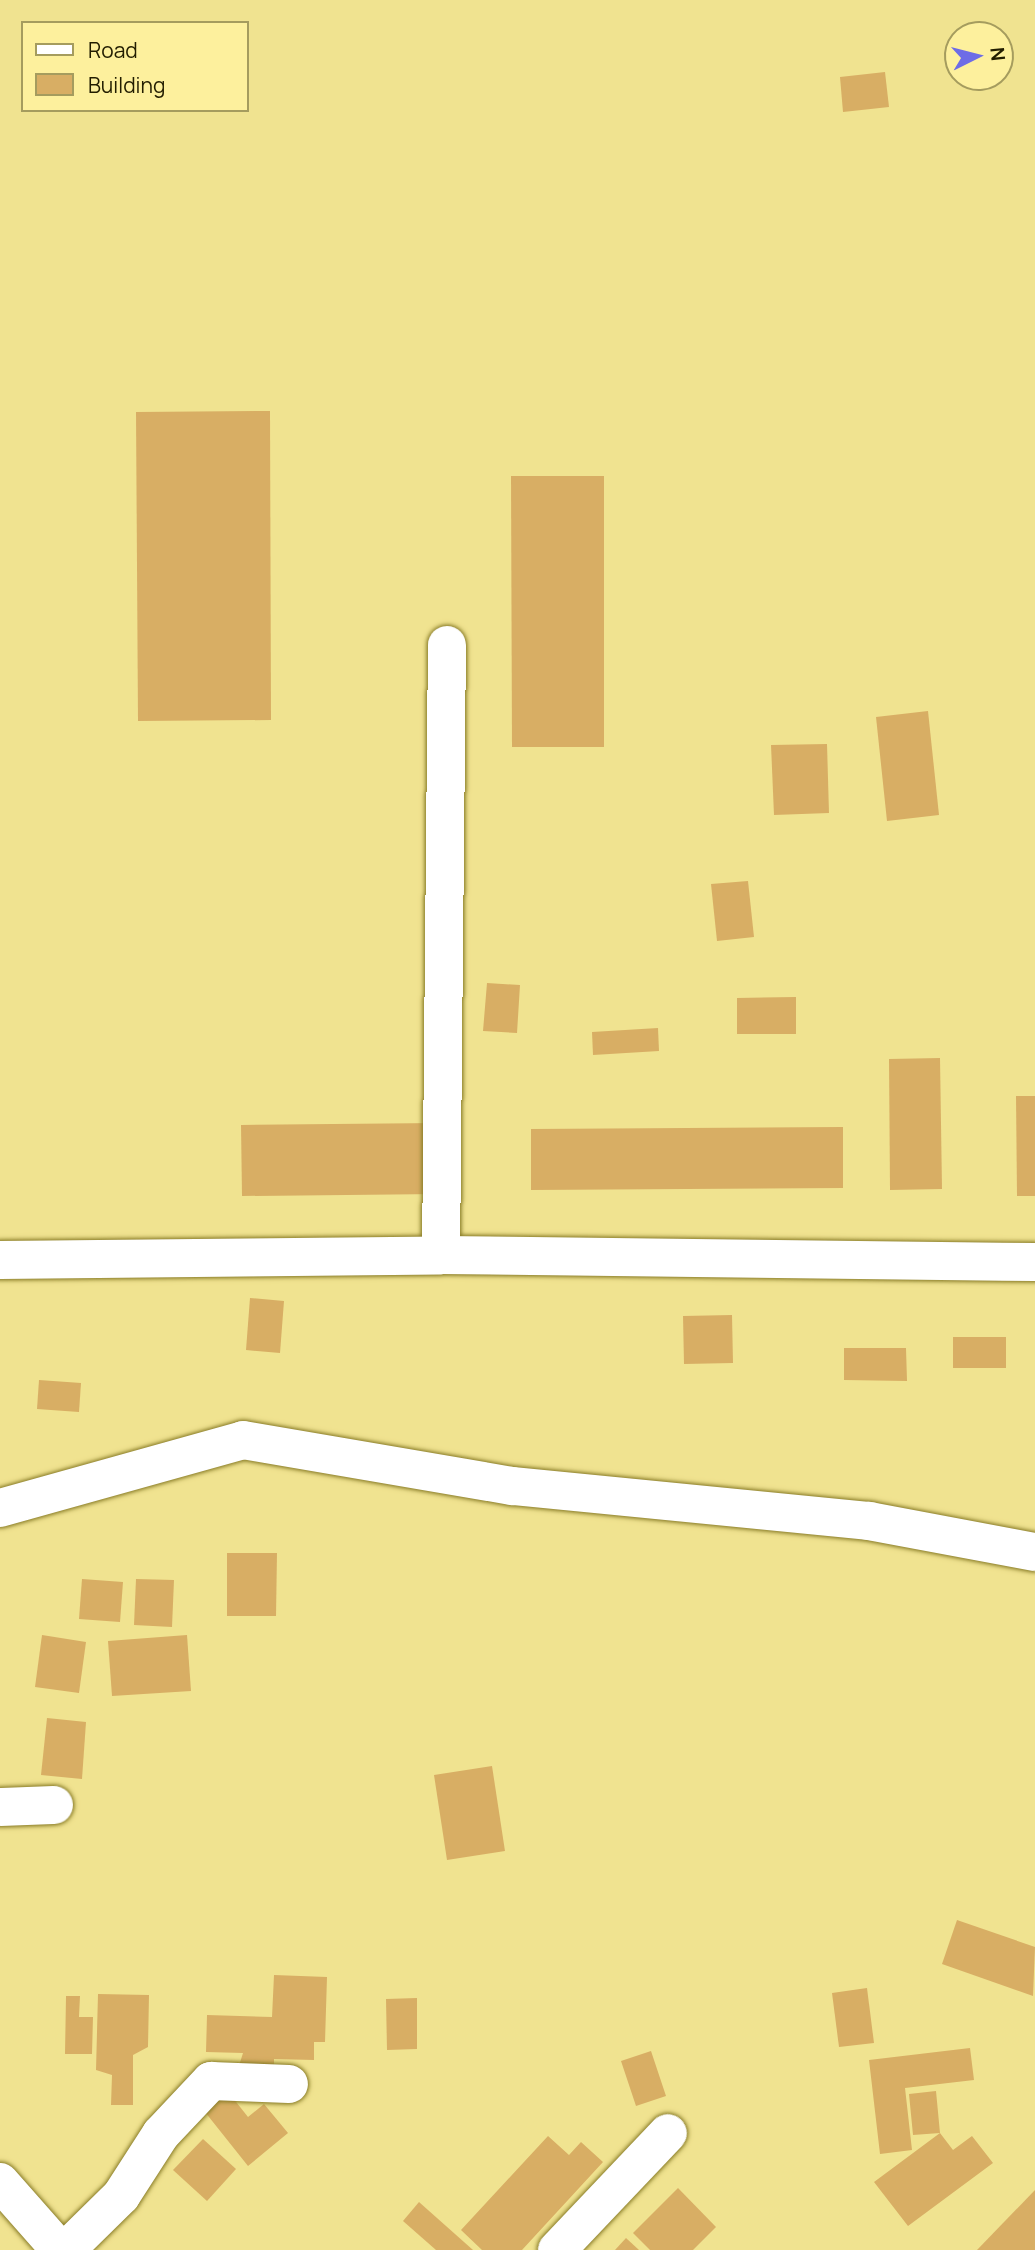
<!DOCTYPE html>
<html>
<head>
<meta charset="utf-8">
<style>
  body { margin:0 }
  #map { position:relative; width:1035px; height:2250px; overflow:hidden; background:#f0e390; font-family:Manrope,sans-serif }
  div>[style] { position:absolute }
  .building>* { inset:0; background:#d8ae64 }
  .roads { filter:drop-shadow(0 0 2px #897c27) drop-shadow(0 0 2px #897c27) }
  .minor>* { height:38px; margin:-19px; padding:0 19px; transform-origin:19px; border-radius:19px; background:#fff }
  span { translate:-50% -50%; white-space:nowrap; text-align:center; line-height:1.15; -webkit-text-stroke:7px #fdf09d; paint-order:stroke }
  .legend { position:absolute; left:21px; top:21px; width:228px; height:91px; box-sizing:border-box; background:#fdf09d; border:2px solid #a59c5e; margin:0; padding:9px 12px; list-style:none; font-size:21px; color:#221d00 }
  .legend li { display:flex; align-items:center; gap:14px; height:35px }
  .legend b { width:35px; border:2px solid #a59c5e }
  .north { position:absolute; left:944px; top:21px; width:70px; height:70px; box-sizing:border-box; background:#fdf09d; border:2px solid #a59c5e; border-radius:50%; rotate:84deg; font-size:19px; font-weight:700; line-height:28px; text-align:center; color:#221d00 }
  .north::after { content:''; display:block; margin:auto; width:24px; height:32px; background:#6e6ce6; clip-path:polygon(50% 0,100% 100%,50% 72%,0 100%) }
</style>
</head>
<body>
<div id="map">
  <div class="building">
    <i style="clip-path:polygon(885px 72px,889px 107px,843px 112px,840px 77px)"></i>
    <i style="clip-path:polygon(270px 411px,271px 720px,138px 721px,136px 412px)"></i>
    <i style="clip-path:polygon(511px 476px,604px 476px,604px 747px,512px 747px)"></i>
    <i style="clip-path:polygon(928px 711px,939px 815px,887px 821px,876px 717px)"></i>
    <i style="clip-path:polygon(827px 744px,829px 813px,774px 815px,771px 745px)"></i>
    <i style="clip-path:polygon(748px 881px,754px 937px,717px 941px,711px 884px)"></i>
    <i style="clip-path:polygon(487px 983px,520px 985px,517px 1033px,483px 1031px)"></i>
    <i style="clip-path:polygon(796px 997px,796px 1034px,737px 1034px,737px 998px)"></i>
    <i style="clip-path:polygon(658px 1028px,659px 1051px,593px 1055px,592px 1032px)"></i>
    <i style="clip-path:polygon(940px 1058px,942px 1189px,890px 1190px,889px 1059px)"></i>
    <i style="clip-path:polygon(1016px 1096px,1035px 1096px,1035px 1196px,1017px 1196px)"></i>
    <i style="clip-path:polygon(439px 1123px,439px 1194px,242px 1196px,241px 1125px)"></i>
    <i style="clip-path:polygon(843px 1127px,843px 1188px,531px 1190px,531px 1129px)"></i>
    <i style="clip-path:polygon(250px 1298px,284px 1301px,280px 1353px,246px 1350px)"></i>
    <i style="clip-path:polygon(732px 1315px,733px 1363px,684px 1364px,683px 1316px)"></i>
    <i style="clip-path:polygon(953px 1337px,1006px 1337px,1006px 1368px,953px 1368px)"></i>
    <i style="clip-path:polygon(844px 1348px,906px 1348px,907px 1381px,844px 1380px)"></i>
    <i style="clip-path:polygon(39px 1380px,81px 1383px,79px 1412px,37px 1409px)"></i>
    <i style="clip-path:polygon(227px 1553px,277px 1553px,276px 1616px,227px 1616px)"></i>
    <i style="clip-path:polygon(82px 1579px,123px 1582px,120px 1622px,79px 1619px)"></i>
    <i style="clip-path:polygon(136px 1579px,174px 1580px,172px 1627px,134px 1625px)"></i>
    <i style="clip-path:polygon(42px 1635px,86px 1642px,79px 1693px,35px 1687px)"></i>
    <i style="clip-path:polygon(187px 1635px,191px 1691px,112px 1696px,108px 1641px)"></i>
    <i style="clip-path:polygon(47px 1718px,86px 1722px,82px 1779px,41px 1775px)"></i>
    <i style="clip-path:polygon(492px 1766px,505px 1851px,447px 1860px,434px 1775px)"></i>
    <i style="clip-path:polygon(957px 1920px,1035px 1947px,1033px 1996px,942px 1964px)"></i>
    <i style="clip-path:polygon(274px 1975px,327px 1977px,325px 2042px,314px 2042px,314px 2060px,274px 2059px,274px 2070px,238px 2069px,243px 2053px,206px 2052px,207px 2015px,272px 2017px)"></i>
    <i style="clip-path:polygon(867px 1988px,874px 2043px,839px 2047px,832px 1993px)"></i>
    <i style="clip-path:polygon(98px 1994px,149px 1995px,148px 2047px,133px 2055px,133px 2105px,111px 2105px,112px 2075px,96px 2070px)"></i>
    <i style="clip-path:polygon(66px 1996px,80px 1996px,79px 2017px,93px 2017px,92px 2054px,65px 2054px)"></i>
    <i style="clip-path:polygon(417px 1998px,417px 2049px,387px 2050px,386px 1999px)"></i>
    <i style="clip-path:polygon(970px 2048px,974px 2080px,905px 2088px,912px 2150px,880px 2154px,869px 2060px)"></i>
    <i style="clip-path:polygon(651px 2051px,666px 2096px,636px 2106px,621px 2061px)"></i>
    <i style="clip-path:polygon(936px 2091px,940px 2133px,953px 2150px,972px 2136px,993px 2163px,908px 2226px,874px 2182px,940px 2133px,913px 2135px,909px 2094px)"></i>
    <i style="clip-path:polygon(229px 2093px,248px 2117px,264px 2104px,288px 2133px,248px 2166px,205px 2112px)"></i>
    <i style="clip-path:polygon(548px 2136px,569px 2155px,581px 2142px,603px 2162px,522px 2250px,482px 2250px,461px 2230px)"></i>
    <i style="clip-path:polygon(203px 2139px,236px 2169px,207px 2201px,173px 2170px)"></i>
    <i style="clip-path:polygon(678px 2188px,716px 2227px,693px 2250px,650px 2250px,633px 2233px)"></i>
    <i style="clip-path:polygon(1035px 2190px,1035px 2250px,977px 2250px)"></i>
    <i style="clip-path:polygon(419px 2202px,473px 2250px,436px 2250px,403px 2221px)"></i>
    <i style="clip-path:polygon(626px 2238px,639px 2250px,615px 2250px)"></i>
  </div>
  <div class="roads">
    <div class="minor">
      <i style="left:441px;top:1255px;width:610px;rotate:-89.44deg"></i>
      <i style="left:0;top:1260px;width:441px;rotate:-0.6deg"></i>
      <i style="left:441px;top:1255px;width:594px;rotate:0.68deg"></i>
      <i style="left:0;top:1508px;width:252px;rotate:-15.6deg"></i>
      <i style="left:243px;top:1440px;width:274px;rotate:9.7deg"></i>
      <i style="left:513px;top:1486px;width:358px;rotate:5.6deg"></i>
      <i style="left:869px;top:1521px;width:169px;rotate:10.6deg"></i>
      <i style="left:0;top:1807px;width:54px;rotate:-2.1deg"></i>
      <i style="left:0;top:2182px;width:91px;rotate:48.6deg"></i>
      <i style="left:66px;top:2250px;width:77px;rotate:-44.5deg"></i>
      <i style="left:121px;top:2196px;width:74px;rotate:-57.2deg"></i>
      <i style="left:161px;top:2134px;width:73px;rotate:-46.7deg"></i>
      <i style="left:211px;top:2081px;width:78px;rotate:2.2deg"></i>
      <i style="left:557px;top:2250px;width:161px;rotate:-46.5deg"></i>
    </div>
  </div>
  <ul class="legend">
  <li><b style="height:9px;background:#fff"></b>Road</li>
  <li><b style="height:19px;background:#d8ae64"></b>Building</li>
  </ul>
  <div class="north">N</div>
</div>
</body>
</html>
